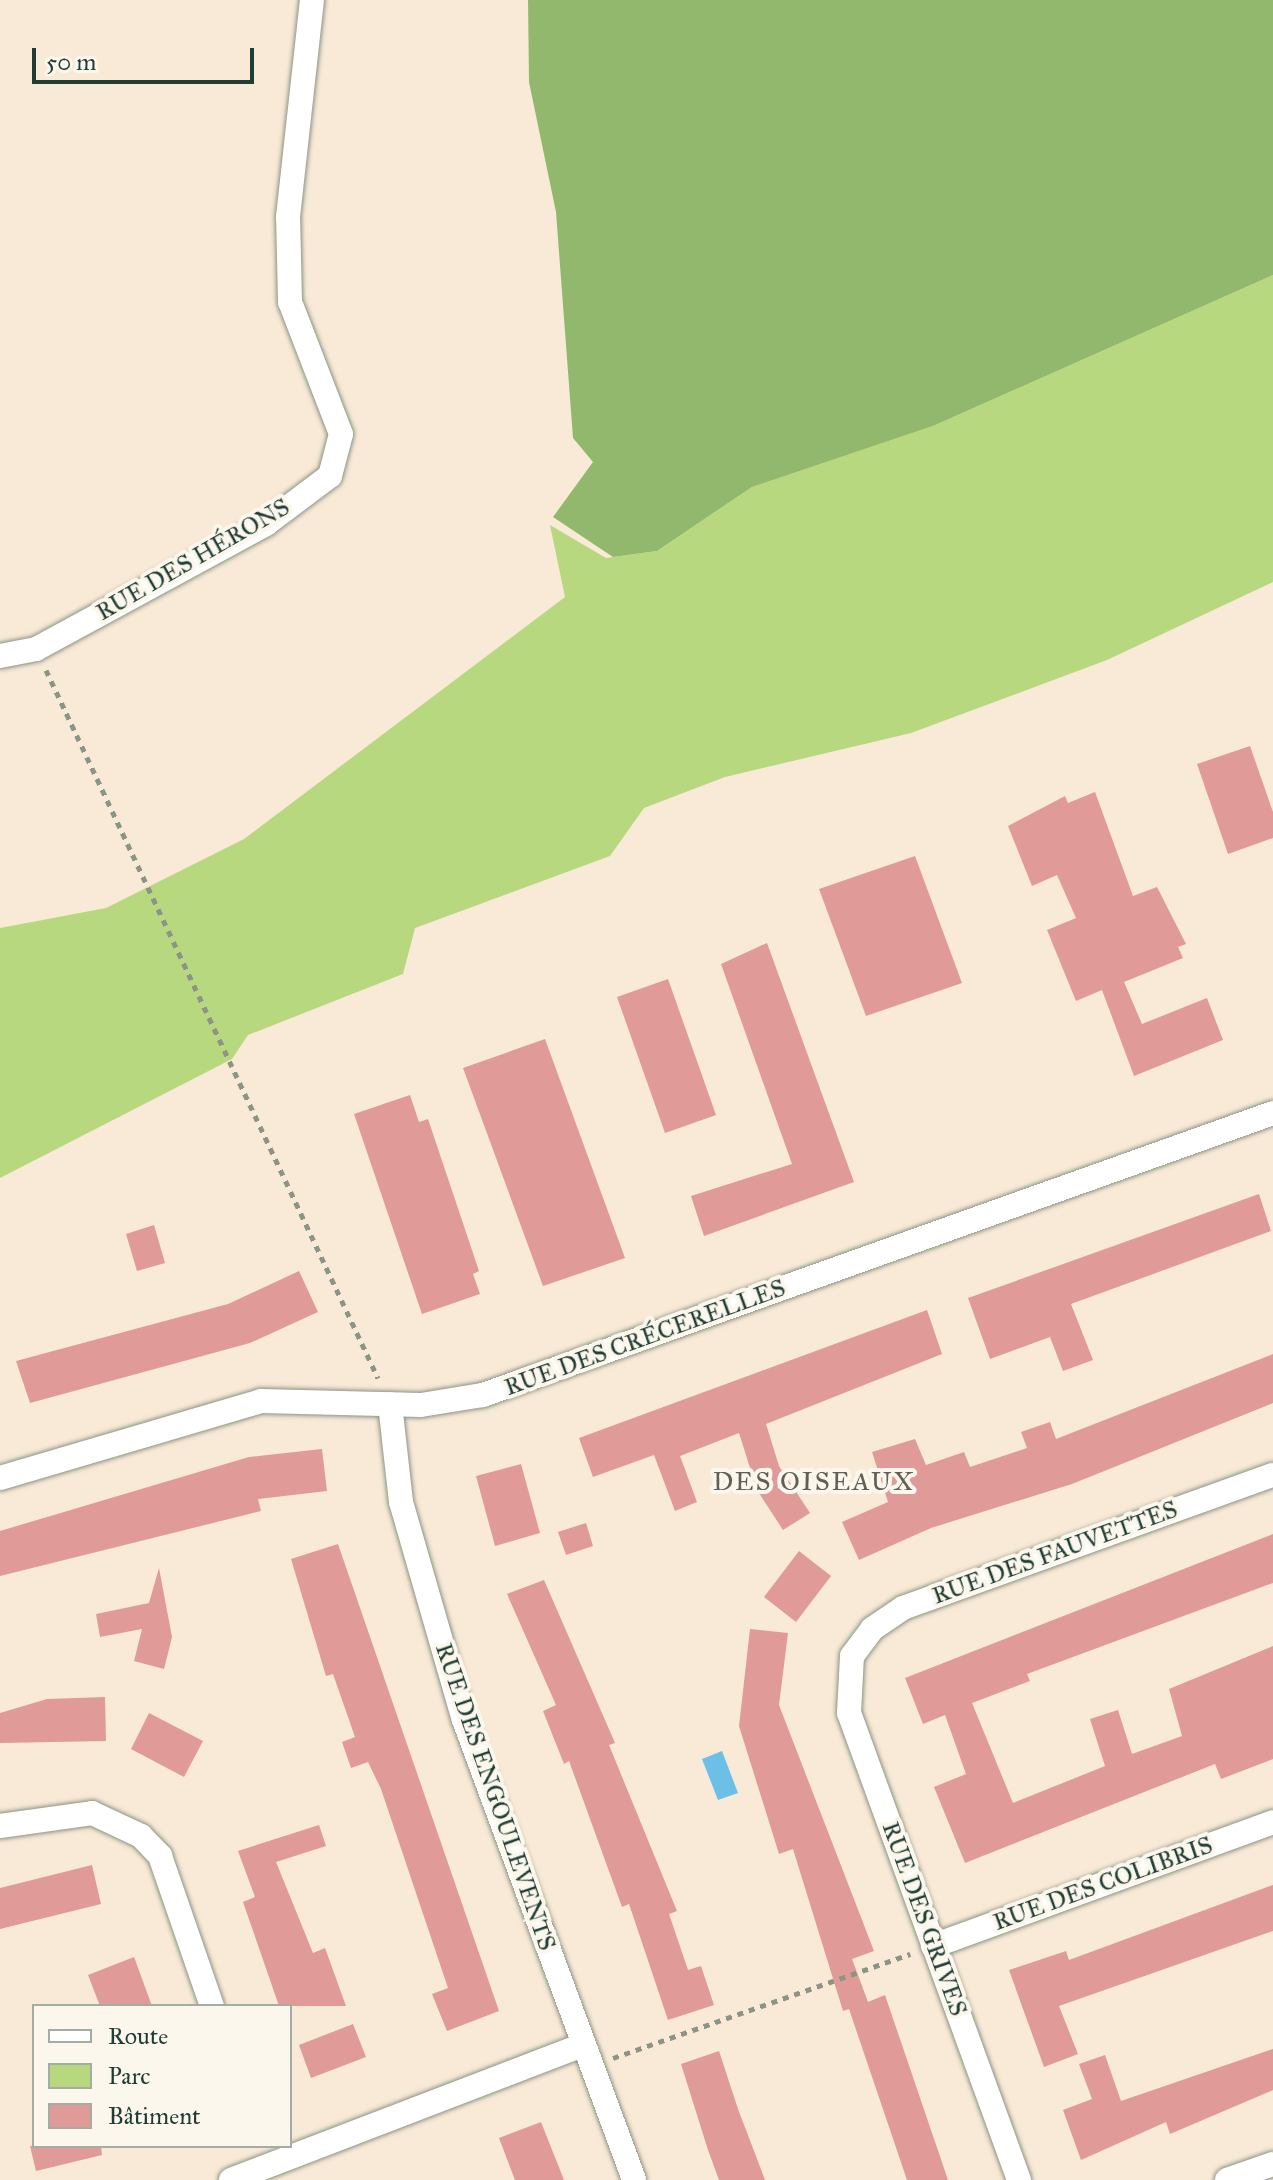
<!DOCTYPE html>
<html>
<head>
<meta charset="utf-8">
<style>
  body { margin:0 }
  #map { position:relative; width:1273px; height:2180px; overflow:hidden; background:#f8ead6; font-family:"IM FELL Great Primer",serif }
  div>[style] { position:absolute }
  .green>* { inset:0; background:#b8d87f }
  .forest>* { inset:0; background:#92b86e }
  .water>* { inset:0; background:#6cc0e8 }
  .building>* { inset:0; background:#e09a98 }
  .path>* { height:5px; margin-top:-2.5px; transform-origin:0; background:repeating-linear-gradient(90deg,#8c9485 0 6px,transparent 0 12px) }
  .roads { filter:drop-shadow(0 0 2px #8c9485) drop-shadow(0 0 2px #8c9485) }
  .street>* { height:24px; margin:-12px; padding:0 12px; transform-origin:12px; border-radius:12px; background:#fff }
  span { translate:-50% -50%; white-space:nowrap; text-align:center; line-height:1.15; -webkit-text-stroke:8px #fbf7ec; paint-order:stroke }
  .street-label { font-size:24px; color:#1f3d34 }
  .neighbourhood-label { font-size:26px; color:#635e57; letter-spacing:2px }
  .legend { position:absolute; left:32px; top:2004px; width:260px; height:144px; box-sizing:border-box; background:#fbf7ec; border:2px solid #a3ada2; margin:0; padding:10px 14px; list-style:none; font-size:24px; color:#1f3d34 }
  .legend li { display:flex; align-items:center; gap:16px; height:40px }
  .legend b { width:40px; border:2px solid #a3ada2 }
  .scale { position:absolute; left:32px; top:48px; width:222px; height:36px; box-sizing:border-box; border:4px solid #1f3d34; border-top:0; padding-left:10px; font-size:24px; line-height:28px; white-space:nowrap; color:#1f3d34; -webkit-text-stroke:6px #fbf7ec; paint-order:stroke }
</style>
</head>
<body>
<div id="map">
  <div class="green">
    <i style="clip-path:polygon(1273px 275px,1273px 582px,1107px 660px,911px 733px,725px 777px,644px 808px,610px 856px,415px 928px,403px 974px,248px 1035px,232px 1059px,0 1178px,0 928px,106px 908px,244px 839px,565px 597px,550px 525px,606px 558px,657px 551px,752px 487px,933px 426px)"></i>
  </div>
  <div class="forest">
    <i style="clip-path:polygon(528px 0,1273px 0,1273px 275px,933px 426px,752px 487px,657px 551px,613px 557px,553px 517px,593px 462px,573px 438px,556px 212px,529px 82px)"></i>
  </div>
  <div class="water">
    <i style="clip-path:polygon(722px 1751px,738px 1793px,718px 1800px,702px 1759px)"></i>
  </div>
  <div class="building">
    <i style="clip-path:polygon(1250px 746px,1273px 812px,1273px 838px,1228px 854px,1197px 764px)"></i>
    <i style="clip-path:polygon(1095px 792px,1133px 896px,1157px 887px,1186px 944px,1178px 947px,1183px 958px,1124px 982px,1142px 1024px,1207px 998px,1223px 1040px,1134px 1076px,1102px 990px,1076px 1001px,1047px 930px,1076px 918px,1057px 875px,1032px 886px,1008px 826px,1065px 796px,1068px 803px)"></i>
    <i style="clip-path:polygon(915px 856px,962px 983px,866px 1016px,819px 889px)"></i>
    <i style="clip-path:polygon(767px 943px,854px 1182px,704px 1236px,691px 1196px,792px 1164px,721px 964px)"></i>
    <i style="clip-path:polygon(668px 979px,716px 1115px,665px 1133px,617px 997px)"></i>
    <i style="clip-path:polygon(545px 1039px,625px 1258px,543px 1286px,463px 1068px)"></i>
    <i style="clip-path:polygon(410px 1095px,419px 1122px,428px 1119px,479px 1271px,473px 1274px,480px 1294px,422px 1314px,354px 1114px)"></i>
    <i style="clip-path:polygon(1259px 1194px,1271px 1231px,1071px 1304px,1093px 1360px,1063px 1371px,1050px 1337px,990px 1359px,968px 1298px)"></i>
    <i style="clip-path:polygon(154px 1225px,165px 1263px,137px 1271px,126px 1234px)"></i>
    <i style="clip-path:polygon(299px 1271px,318px 1312px,250px 1343px,30px 1403px,16px 1361px,228px 1304px)"></i>
    <i style="clip-path:polygon(927px 1310px,942px 1354px,766px 1424px,779px 1466px,810px 1513px,783px 1530px,757px 1490px,739px 1433px,680px 1456px,697px 1502px,675px 1511px,654px 1455px,593px 1477px,579px 1438px)"></i>
    <i style="clip-path:polygon(1273px 1354px,1273px 1403px,1072px 1484px,931px 1528px,859px 1560px,842px 1522px,888px 1502px,872px 1452px,915px 1439px,926px 1465px,964px 1452px,970px 1467px,1027px 1448px,1021px 1432px,1050px 1422px,1056px 1439px)"></i>
    <i style="clip-path:polygon(322px 1449px,327px 1491px,258px 1499px,261px 1511px,0 1576px,0 1531px,249px 1457px)"></i>
    <i style="clip-path:polygon(521px 1464px,540px 1533px,495px 1546px,476px 1476px)"></i>
    <i style="clip-path:polygon(586px 1523px,593px 1546px,566px 1555px,558px 1532px)"></i>
    <i style="clip-path:polygon(1273px 1534px,1273px 1583px,1027px 1674px,1030px 1681px,972px 1703px,1013px 1803px,1105px 1766px,1090px 1719px,1118px 1710px,1132px 1754px,1182px 1736px,1169px 1689px,1273px 1646px,1273px 1759px,1221px 1779px,1215px 1764px,965px 1863px,934px 1787px,966px 1774px,945px 1715px,923px 1724px,905px 1678px)"></i>
    <i style="clip-path:polygon(338px 1544px,499px 2011px,447px 2031px,432px 1994px,448px 1988px,381px 1789px,368px 1762px,351px 1768px,342px 1742px,355px 1737px,333px 1674px,326px 1676px,291px 1559px)"></i>
    <i style="clip-path:polygon(799px 1551px,831px 1576px,796px 1622px,764px 1597px)"></i>
    <i style="clip-path:polygon(159px 1568px,172px 1637px,164px 1669px,134px 1661px,142px 1629px,100px 1637px,96px 1614px,149px 1603px)"></i>
    <i style="clip-path:polygon(544px 1580px,615px 1743px,609px 1745px,677px 1911px,669px 1914px,688px 1970px,701px 1966px,714px 2005px,668px 2020px,629px 1904px,622px 1907px,569px 1761px,564px 1764px,543px 1711px,556px 1705px,507px 1594px)"></i>
    <i style="clip-path:polygon(750px 1629px,788px 1633px,779px 1705px,874px 1951px,852px 1959px,868px 2002px,885px 1995px,948px 2180px,907px 2180px,849px 2009px,855px 2007px,843px 2011px,793px 1849px,779px 1854px,739px 1726px)"></i>
    <i style="clip-path:polygon(105px 1697px,106px 1741px,0 1743px,0 1713px,47px 1699px)"></i>
    <i style="clip-path:polygon(149px 1713px,203px 1741px,184px 1777px,131px 1749px)"></i>
    <i style="clip-path:polygon(319px 1825px,326px 1846px,276px 1862px,313px 1953px,325px 1948px,346px 2006px,279px 2006px,243px 1902px,255px 1897px,238px 1851px)"></i>
    <i style="clip-path:polygon(92px 1865px,101px 1904px,0 1929px,0 1888px)"></i>
    <i style="clip-path:polygon(1273px 1885px,1273px 1931px,1059px 2006px,1078px 2054px,1044px 2067px,1009px 1970px,1066px 1951px,1069px 1960px)"></i>
    <i style="clip-path:polygon(134px 1957px,152px 2006px,100px 2006px,88px 1975px)"></i>
    <i style="clip-path:polygon(353px 2024px,366px 2057px,311px 2078px,299px 2045px)"></i>
    <i style="clip-path:polygon(1273px 2049px,1273px 2090px,1170px 2134px,1166px 2122px,1081px 2160px,1063px 2110px,1092px 2099px,1079px 2064px,1105px 2055px,1121px 2101px)"></i>
    <i style="clip-path:polygon(719px 2051px,738px 2109px,765px 2180px,719px 2180px,708px 2150px,681px 2064px)"></i>
    <i style="clip-path:polygon(541px 2122px,564px 2180px,515px 2180px,499px 2138px)"></i>
    <i style="clip-path:polygon(30px 2146px,101px 2146px,102px 2155px,36px 2171px)"></i>
  </div>
  <div class="path">
    <i style="left:46px;top:670px;width:782px;rotate:64.88deg"></i>
    <i style="left:613px;top:2058px;width:315px;rotate:-19.3deg"></i>
  </div>
  <div class="roads">
    <div class="street">
      <i style="left:0;top:656px;width:37px;rotate:-11deg"></i>
      <i style="left:36px;top:649px;width:262px;rotate:-28.5deg"></i>
      <i style="left:266px;top:524px;width:80px;rotate:-36.9deg"></i>
      <i style="left:330px;top:476px;width:43px;rotate:-75.3deg"></i>
      <i style="left:341px;top:434px;width:142px;rotate:-111.1deg"></i>
      <i style="left:290px;top:302px;width:85px;rotate:-91.3deg"></i>
      <i style="left:288px;top:217px;width:218px;rotate:-83.7deg"></i>
      <i style="left:390px;top:1404px;width:99px;rotate:83.6deg"></i>
      <i style="left:401px;top:1502px;width:227px;rotate:73.9deg"></i>
      <i style="left:464px;top:1720px;width:490px;rotate:69.7deg"></i>
      <i style="left:0;top:1478px;width:272px;rotate:-16.4deg"></i>
      <i style="left:261px;top:1401px;width:160px;rotate:1.4deg"></i>
      <i style="left:421px;top:1405px;width:63px;rotate:-9.2deg"></i>
      <i style="left:483px;top:1395px;width:839px;rotate:-19.64deg"></i>
      <i style="left:0;top:1826px;width:93px;rotate:-8deg"></i>
      <i style="left:92px;top:1813px;width:54px;rotate:25.1deg"></i>
      <i style="left:141px;top:1836px;width:28px;rotate:46deg"></i>
      <i style="left:160px;top:1856px;width:159px;rotate:70.9deg"></i>
      <i style="left:933px;top:1946px;width:362px;rotate:-20deg"></i>
      <i style="left:231px;top:2180px;width:377px;rotate:-21deg"></i>
      <i style="left:1019px;top:2180px;width:497px;rotate:-110deg"></i>
      <i style="left:849px;top:1713px;width:57px;rotate:-87deg"></i>
      <i style="left:852px;top:1656px;width:34px;rotate:-53deg"></i>
      <i style="left:872px;top:1629px;width:37px;rotate:-34deg"></i>
      <i style="left:903px;top:1608px;width:393px;rotate:-19.8deg"></i>
      <i style="left:1227px;top:2180px;width:49px;rotate:-19.2deg"></i>
    </div>
  </div>
  <div class="street-label">
    <span style="left:193px;top:560px;rotate:-30deg">RUE DES HÉRONS</span>
    <span style="left:645px;top:1338px;rotate:-20deg">RUE DES CRÉCERELLES</span>
    <span style="left:1055px;top:1553px;rotate:-20deg">RUE DES FAUVETTES</span>
    <span style="left:495px;top:1797px;rotate:71deg">RUE DES ENGOULEVENTS</span>
    <span style="left:1103px;top:1884px;rotate:-20deg">RUE DES COLIBRIS</span>
    <span style="left:924px;top:1919px;rotate:70deg">RUE DES GRIVES</span>
  </div>
  <div class="neighbourhood-label">
    <span style="left:814px;top:1482px">DES OISEAUX</span>
  </div>
  <ul class="legend">
  <li><b style="height:10px;background:#fff"></b>Route</li>
  <li><b style="height:22px;background:#b8d87f"></b>Parc</li>
  <li><b style="height:22px;background:#e09a98"></b>Bâtiment</li>
  </ul>
  <div class="scale">50 m</div>
</div>
</body>
</html>
